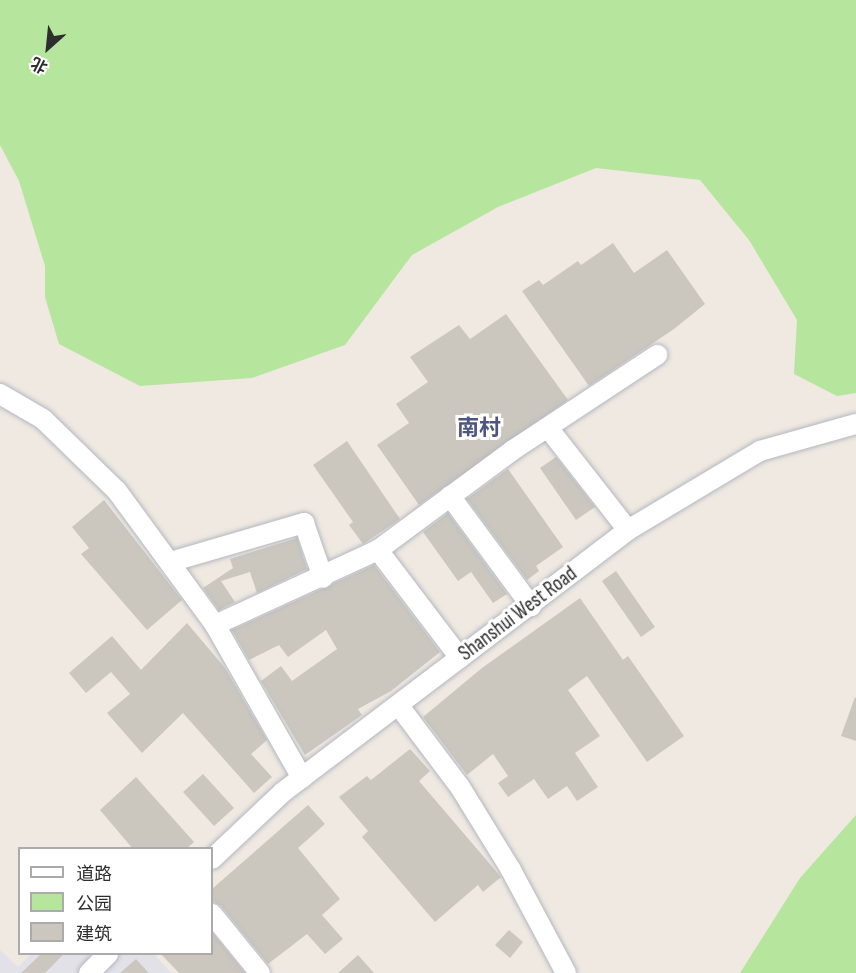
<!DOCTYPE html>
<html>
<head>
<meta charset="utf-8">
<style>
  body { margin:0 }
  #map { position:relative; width:856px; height:973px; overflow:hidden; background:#efe9e1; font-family:"Sofia Sans Condensed","Noto Sans SC",sans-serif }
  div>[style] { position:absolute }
  .industrial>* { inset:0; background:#e3e1e8 }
  .green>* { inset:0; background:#b6e59e }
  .building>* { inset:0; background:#cbc7bf }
  .roads { filter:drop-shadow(0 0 2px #b4b7c1) drop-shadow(0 0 2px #b4b7c1) }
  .minor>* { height:20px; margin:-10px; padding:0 10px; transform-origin:10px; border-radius:10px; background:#fff }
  span { translate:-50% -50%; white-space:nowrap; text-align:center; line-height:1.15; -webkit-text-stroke:6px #fff; paint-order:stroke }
  .street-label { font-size:21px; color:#2e2e2e }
  .neighbourhood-label { font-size:22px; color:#4d5680; font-weight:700 }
  .legend { position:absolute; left:18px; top:847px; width:195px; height:108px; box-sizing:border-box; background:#fff; border:2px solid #ababab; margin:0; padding:8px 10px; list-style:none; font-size:18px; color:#2e2e2e }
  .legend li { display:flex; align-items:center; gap:12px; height:30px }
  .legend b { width:30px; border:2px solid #ababab }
  .north { position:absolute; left:18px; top:18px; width:60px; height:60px; -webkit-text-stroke:4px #fff; paint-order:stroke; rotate:207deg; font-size:16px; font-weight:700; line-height:24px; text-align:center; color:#2e2e2e }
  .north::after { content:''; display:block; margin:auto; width:21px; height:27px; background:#2e2e2e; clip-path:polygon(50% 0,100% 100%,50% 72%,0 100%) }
</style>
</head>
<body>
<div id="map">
  <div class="industrial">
    <i style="clip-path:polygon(0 950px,18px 967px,31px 954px,154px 954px,171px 973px,0 973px)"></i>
  </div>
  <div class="green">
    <i style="clip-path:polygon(0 0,856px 0,856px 393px,837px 396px,794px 374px,797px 320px,749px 240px,700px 180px,596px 168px,498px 207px,412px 255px,345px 345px,252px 378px,140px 386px,59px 344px,45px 297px,45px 266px,19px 181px,0 145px)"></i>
    <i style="clip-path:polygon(856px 815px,856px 973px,740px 973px,800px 878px)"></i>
  </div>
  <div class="building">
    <i style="clip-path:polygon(613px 243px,634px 273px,667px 250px,705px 304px,674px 329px,589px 386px,522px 291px,539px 280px,543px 285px,578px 261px,581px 265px)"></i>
    <i style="clip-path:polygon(506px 314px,568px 400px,419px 505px,377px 445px,409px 423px,396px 404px,428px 382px,410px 357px,459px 325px,470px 339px)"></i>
    <i style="clip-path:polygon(347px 441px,400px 519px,363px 544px,349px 525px,353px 522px,313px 465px)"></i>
    <i style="clip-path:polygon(556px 457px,595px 507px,576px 520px,540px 468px)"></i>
    <i style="clip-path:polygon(508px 469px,563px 547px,536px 566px,539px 571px,527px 580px,467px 499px)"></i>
    <i style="clip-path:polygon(104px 500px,182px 600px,147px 630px,81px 554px,89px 548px,72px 527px)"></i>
    <i style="clip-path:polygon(448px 513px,507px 594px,493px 603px,471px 572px,458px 581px,423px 532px)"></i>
    <i style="clip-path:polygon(297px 538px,307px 569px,257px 593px,250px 572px,221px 581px,235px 602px,219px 610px,203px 588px,233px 568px,230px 559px)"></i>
    <i style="clip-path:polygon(374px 565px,440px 652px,391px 691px,358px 709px,362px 715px,305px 755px,261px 681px,281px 666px,292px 681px,337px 649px,326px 630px,288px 657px,279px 645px,249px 660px,232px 630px)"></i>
    <i style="clip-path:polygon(616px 571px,655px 627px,641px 637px,602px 581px)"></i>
    <i style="clip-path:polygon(580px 598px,623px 660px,628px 656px,684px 736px,647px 762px,587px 676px,568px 690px,600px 736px,575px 753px,598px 787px,577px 801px,567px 786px,548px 799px,534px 779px,508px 797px,498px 783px,508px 776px,493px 754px,467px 775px,423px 717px,482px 668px)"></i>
    <i style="clip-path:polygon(187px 623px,225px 668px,267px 740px,251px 754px,272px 777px,254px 793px,183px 713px,142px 753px,107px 713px,130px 694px,111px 672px,86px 693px,69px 673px,112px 636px,141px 670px)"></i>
    <i style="clip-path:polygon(855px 697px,856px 698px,856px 741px,841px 736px)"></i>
    <i style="clip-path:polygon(410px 749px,430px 771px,419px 781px,501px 877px,483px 892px,478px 885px,435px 922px,362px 837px,368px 831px,339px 797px,367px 776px,371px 780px)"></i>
    <i style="clip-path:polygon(203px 774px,234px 808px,214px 826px,183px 792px)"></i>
    <i style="clip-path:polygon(136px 777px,194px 842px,186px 849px,133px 849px,100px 810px)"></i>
    <i style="clip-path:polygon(308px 805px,325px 824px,298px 848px,340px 899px,322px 915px,343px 939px,325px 954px,307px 934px,268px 964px,221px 906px,212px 901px,212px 889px)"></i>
    <i style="clip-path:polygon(509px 930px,523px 942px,510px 958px,495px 945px)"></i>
    <i style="clip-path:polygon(212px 932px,245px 973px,179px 973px,161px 954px,212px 954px)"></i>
    <i style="clip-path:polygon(41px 954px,64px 954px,45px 973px,21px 973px)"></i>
    <i style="clip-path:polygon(358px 955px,374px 973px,338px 973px)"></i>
    <i style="clip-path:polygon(136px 959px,149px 973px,120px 973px)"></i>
  </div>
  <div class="roads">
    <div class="minor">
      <i style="left:0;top:394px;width:50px;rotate:30.2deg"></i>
      <i style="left:43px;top:419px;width:103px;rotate:44.2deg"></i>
      <i style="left:117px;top:491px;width:166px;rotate:53.8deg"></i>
      <i style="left:549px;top:429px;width:128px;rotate:52deg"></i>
      <i style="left:450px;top:496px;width:137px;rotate:53.6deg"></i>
      <i style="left:170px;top:562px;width:140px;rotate:-16.2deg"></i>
      <i style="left:304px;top:523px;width:58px;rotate:70.9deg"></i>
      <i style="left:460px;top:658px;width:136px;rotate:-127.2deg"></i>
      <i style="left:378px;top:550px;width:168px;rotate:-36.5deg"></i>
      <i style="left:513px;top:450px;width:173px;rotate:-33.4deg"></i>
      <i style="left:399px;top:706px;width:101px;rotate:53deg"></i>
      <i style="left:460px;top:787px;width:97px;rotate:58.4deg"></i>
      <i style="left:511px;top:870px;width:117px;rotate:61.9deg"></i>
      <i style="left:302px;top:778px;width:176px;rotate:-119.6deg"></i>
      <i style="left:215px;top:625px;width:179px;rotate:-24.7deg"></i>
      <i style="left:212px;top:859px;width:98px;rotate:-43.3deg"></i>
      <i style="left:283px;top:792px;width:433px;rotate:-37.2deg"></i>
      <i style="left:628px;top:530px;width:154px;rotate:-30.9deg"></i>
      <i style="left:760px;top:451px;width:100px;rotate:-15.7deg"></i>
      <i style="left:212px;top:914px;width:76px;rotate:50.9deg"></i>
      <i style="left:89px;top:973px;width:27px;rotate:-45deg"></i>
    </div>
  </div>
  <div class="street-label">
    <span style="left:518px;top:614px;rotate:-37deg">Shanshui West Road</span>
  </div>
  <div class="neighbourhood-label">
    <span style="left:479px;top:429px">南村</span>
  </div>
  <ul class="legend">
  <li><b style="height:8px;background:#fff"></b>道路</li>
  <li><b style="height:16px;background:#b6e59e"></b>公园</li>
  <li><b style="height:16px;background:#cbc7bf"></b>建筑</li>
  </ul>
  <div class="north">北</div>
</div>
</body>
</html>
